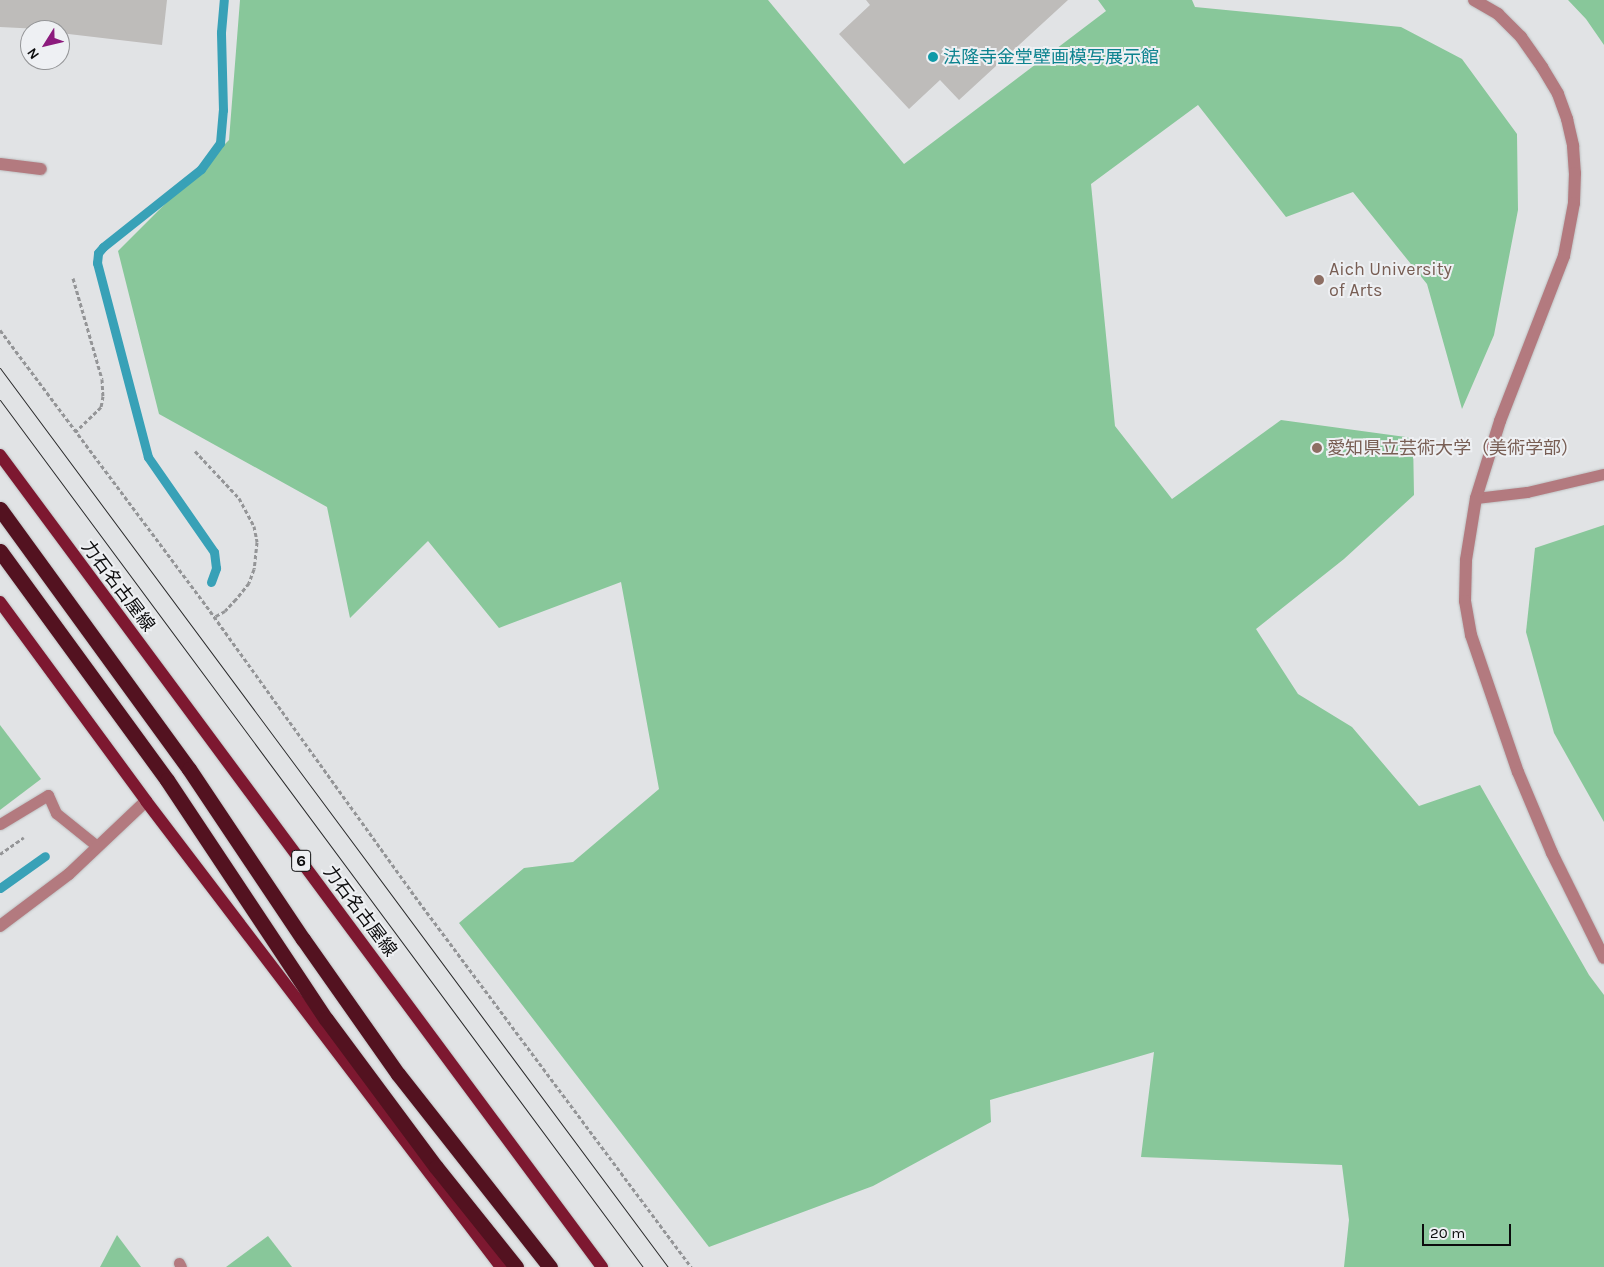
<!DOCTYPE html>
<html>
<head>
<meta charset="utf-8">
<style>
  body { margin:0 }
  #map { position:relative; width:1604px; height:1267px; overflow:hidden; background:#e1e3e5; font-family:Karla,"Noto Sans JP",sans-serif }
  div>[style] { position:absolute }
  .green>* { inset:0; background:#88c79a }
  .stream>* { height:9px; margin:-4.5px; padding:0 4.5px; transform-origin:4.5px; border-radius:4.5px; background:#38a1b7 }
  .building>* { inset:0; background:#bebcba }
  .path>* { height:3px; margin-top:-1.5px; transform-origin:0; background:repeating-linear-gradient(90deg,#949597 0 4px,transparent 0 6.5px) }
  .roads { filter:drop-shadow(0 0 1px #bfc1c2) drop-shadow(0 0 1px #bfc1c2) }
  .service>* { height:11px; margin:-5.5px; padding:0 5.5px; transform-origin:5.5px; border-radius:5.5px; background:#b37a7f }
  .minor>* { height:12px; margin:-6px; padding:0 6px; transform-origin:6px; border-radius:6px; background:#b37a7f }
  .tertiary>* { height:12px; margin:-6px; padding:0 6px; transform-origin:6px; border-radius:6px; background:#b37a7f }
  .primary>* { height:12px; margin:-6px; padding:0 6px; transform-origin:6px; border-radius:6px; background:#7d1830 }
  .motorway>* { height:15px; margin:-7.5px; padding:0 7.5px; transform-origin:7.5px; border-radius:7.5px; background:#531220 }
  .tram>* { height:1px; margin:-0.5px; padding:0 0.5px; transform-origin:0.5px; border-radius:0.5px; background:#29292a }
  .dots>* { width:14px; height:14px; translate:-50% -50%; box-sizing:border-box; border:2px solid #eef0f3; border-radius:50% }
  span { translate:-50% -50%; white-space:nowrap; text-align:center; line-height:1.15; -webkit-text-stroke:4px #eef0f3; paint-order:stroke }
  .shield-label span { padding:1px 4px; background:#eef0f3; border:1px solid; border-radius:4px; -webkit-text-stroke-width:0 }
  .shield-label { font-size:16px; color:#0c0c0d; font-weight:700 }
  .culture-label { font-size:18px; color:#0d838f }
  .left { translate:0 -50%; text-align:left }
  .education-label { font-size:18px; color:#785e54 }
  .street-label { font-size:18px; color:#0c0c0d }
  .north { position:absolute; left:20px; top:20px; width:50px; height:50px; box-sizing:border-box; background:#eef0f3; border:1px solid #949597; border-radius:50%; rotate:234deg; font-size:14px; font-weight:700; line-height:20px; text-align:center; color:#0c0c0d }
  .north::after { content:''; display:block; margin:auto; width:18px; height:22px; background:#8c1b7d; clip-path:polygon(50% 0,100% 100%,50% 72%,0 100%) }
  .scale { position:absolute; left:1422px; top:1224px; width:89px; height:22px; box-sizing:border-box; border:2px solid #0c0c0d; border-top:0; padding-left:6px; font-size:15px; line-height:18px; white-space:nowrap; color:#0c0c0d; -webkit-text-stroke:4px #eef0f3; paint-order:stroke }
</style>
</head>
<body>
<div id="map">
  <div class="green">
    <i style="clip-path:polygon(240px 0,768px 0,904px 164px,1106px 11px,1098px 0,1192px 0,1195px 7px,1401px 27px,1462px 59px,1517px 134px,1518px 210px,1494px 335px,1462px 409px,1427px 284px,1353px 192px,1286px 217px,1198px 105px,1091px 184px,1115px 426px,1172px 499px,1281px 420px,1413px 438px,1414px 495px,1344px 559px,1256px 629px,1298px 694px,1352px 727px,1419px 806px,1480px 785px,1589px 975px,1604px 995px,1604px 1267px,1344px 1267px,1349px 1220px,1342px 1165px,1141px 1157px,1154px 1052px,990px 1100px,991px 1122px,873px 1186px,709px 1247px,459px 923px,524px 868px,573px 862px,659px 789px,621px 582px,499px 628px,428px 541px,350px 618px,327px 507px,159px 414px,118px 251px,229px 140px)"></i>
    <i style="clip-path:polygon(1568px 0,1604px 0,1604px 45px,1586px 19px)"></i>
    <i style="clip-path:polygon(1604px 525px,1604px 822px,1554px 733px,1526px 632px,1535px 548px)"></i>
    <i style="clip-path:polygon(0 725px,41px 779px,0 810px)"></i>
    <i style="clip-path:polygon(117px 1235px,141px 1267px,100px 1267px)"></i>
    <i style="clip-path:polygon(268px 1236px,292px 1267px,226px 1267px)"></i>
  </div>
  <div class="stream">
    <i style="left:211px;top:582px;width:15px;rotate:-70deg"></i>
    <i style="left:216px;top:568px;width:16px;rotate:-97deg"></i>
    <i style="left:214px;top:552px;width:116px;rotate:-124.8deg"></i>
    <i style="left:148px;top:457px;width:201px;rotate:-104.7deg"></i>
    <i style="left:97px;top:263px;width:10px;rotate:-84deg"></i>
    <i style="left:98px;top:253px;width:8px;rotate:-50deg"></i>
    <i style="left:103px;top:247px;width:125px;rotate:-38.5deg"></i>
    <i style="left:201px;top:169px;width:32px;rotate:-54deg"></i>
    <i style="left:220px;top:143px;width:33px;rotate:-85deg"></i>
    <i style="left:223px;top:110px;width:78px;rotate:-91.5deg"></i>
    <i style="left:221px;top:32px;width:32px;rotate:-85deg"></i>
    <i style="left:0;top:888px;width:55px;rotate:-35.4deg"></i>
  </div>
  <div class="building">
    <i style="clip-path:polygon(0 0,167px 0,162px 45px,60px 33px,60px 30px,0 27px)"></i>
    <i style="clip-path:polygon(866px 0,1068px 0,959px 100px,940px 80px,909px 109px,839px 34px,870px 5px)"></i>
  </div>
  <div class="path">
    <i style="left:73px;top:278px;width:105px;rotate:74deg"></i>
    <i style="left:102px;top:379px;width:17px;rotate:87deg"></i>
    <i style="left:103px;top:396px;width:11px;rotate:100deg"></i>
    <i style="left:101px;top:407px;width:35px;rotate:136deg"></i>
    <i style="left:0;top:330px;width:351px;rotate:53.2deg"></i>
    <i style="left:210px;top:611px;width:345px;rotate:54.3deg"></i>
    <i style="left:411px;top:891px;width:469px;rotate:53.3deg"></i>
    <i style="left:195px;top:451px;width:64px;rotate:46.9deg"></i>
    <i style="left:239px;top:498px;width:32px;rotate:62deg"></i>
    <i style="left:254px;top:526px;width:16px;rotate:79deg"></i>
    <i style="left:257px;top:542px;width:27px;rotate:96deg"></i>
    <i style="left:254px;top:569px;width:15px;rotate:110deg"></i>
    <i style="left:249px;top:583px;width:21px;rotate:129deg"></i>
    <i style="left:236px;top:599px;width:16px;rotate:133deg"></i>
    <i style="left:225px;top:611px;width:13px;rotate:151deg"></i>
    <i style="left:0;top:854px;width:29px;rotate:-35deg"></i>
  </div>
  <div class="roads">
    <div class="service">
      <i style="left:1476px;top:498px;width:51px;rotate:-6.7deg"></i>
      <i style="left:1527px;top:492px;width:79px;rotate:-13.2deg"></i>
      <i style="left:0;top:824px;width:56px;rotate:-31.1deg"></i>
      <i style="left:48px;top:795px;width:20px;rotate:66deg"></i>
      <i style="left:56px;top:813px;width:53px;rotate:38.8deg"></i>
      <i style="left:179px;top:1263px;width:4px;rotate:63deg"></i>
    </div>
    <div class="minor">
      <i style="left:0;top:164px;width:41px;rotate:7deg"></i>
      <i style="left:0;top:926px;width:86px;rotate:-37deg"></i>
      <i style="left:69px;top:874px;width:106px;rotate:-43.5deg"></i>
    </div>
    <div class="tertiary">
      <i style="left:1474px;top:0;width:28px;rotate:30deg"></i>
      <i style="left:1498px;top:14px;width:33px;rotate:45deg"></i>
      <i style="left:1521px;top:37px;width:37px;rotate:55deg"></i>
      <i style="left:1542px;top:67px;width:31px;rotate:59deg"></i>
      <i style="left:1558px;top:94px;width:27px;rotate:70deg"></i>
      <i style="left:1567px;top:119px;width:28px;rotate:77deg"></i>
      <i style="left:1573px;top:146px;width:27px;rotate:86deg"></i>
      <i style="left:1575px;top:173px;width:30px;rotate:92deg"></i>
      <i style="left:1574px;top:203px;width:54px;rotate:100.7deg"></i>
      <i style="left:1564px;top:256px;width:177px;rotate:111.2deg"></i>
      <i style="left:1500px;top:421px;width:81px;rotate:107.3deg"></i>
      <i style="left:1476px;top:498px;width:63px;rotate:99.2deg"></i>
      <i style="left:1466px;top:560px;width:41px;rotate:91.4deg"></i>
      <i style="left:1465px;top:601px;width:35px;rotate:80deg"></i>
      <i style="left:1471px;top:635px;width:145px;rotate:71.1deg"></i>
      <i style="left:1518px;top:772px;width:88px;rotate:67.2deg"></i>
      <i style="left:1552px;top:853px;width:117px;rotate:63.7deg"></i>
    </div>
    <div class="primary">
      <i style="left:0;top:455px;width:1011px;rotate:53.45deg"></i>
      <i style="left:0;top:602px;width:247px;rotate:53.7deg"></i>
      <i style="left:146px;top:801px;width:586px;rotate:52.7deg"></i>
    </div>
    <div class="motorway">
      <i style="left:0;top:509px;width:321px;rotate:54deg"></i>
      <i style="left:189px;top:769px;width:205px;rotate:56.2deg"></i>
      <i style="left:303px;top:939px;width:165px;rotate:54.9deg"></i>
      <i style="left:398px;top:1074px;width:246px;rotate:51.8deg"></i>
      <i style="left:0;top:551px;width:283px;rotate:53.9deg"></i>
      <i style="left:167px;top:780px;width:287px;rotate:56.4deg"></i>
      <i style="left:326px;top:1019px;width:184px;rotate:53.4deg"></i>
      <i style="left:436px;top:1167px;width:128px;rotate:51.3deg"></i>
    </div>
  </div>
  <div class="tram">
    <i style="left:0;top:368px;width:1120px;rotate:53.39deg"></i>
    <i style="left:0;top:400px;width:1079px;rotate:53.44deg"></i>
  </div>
  <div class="dots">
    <i style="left:933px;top:57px;background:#0f9aa8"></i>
    <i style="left:1319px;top:280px;background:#8d6e63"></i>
    <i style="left:1317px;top:448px;background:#8d6e63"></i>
  </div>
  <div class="shield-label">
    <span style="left:301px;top:861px">6</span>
  </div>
  <div class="culture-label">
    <span class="left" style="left:943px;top:57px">法隆寺金堂壁画模写展示館</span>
  </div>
  <div class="education-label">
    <span class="left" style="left:1329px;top:280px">Aich University<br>of Arts</span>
    <span class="left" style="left:1327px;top:448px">愛知県立芸術大学（美術学部）</span>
  </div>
  <div class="street-label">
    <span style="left:118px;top:586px;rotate:53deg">力石名古屋線</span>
    <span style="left:360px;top:911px;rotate:53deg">力石名古屋線</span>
  </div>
  <div class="north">N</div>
  <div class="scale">20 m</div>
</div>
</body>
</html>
